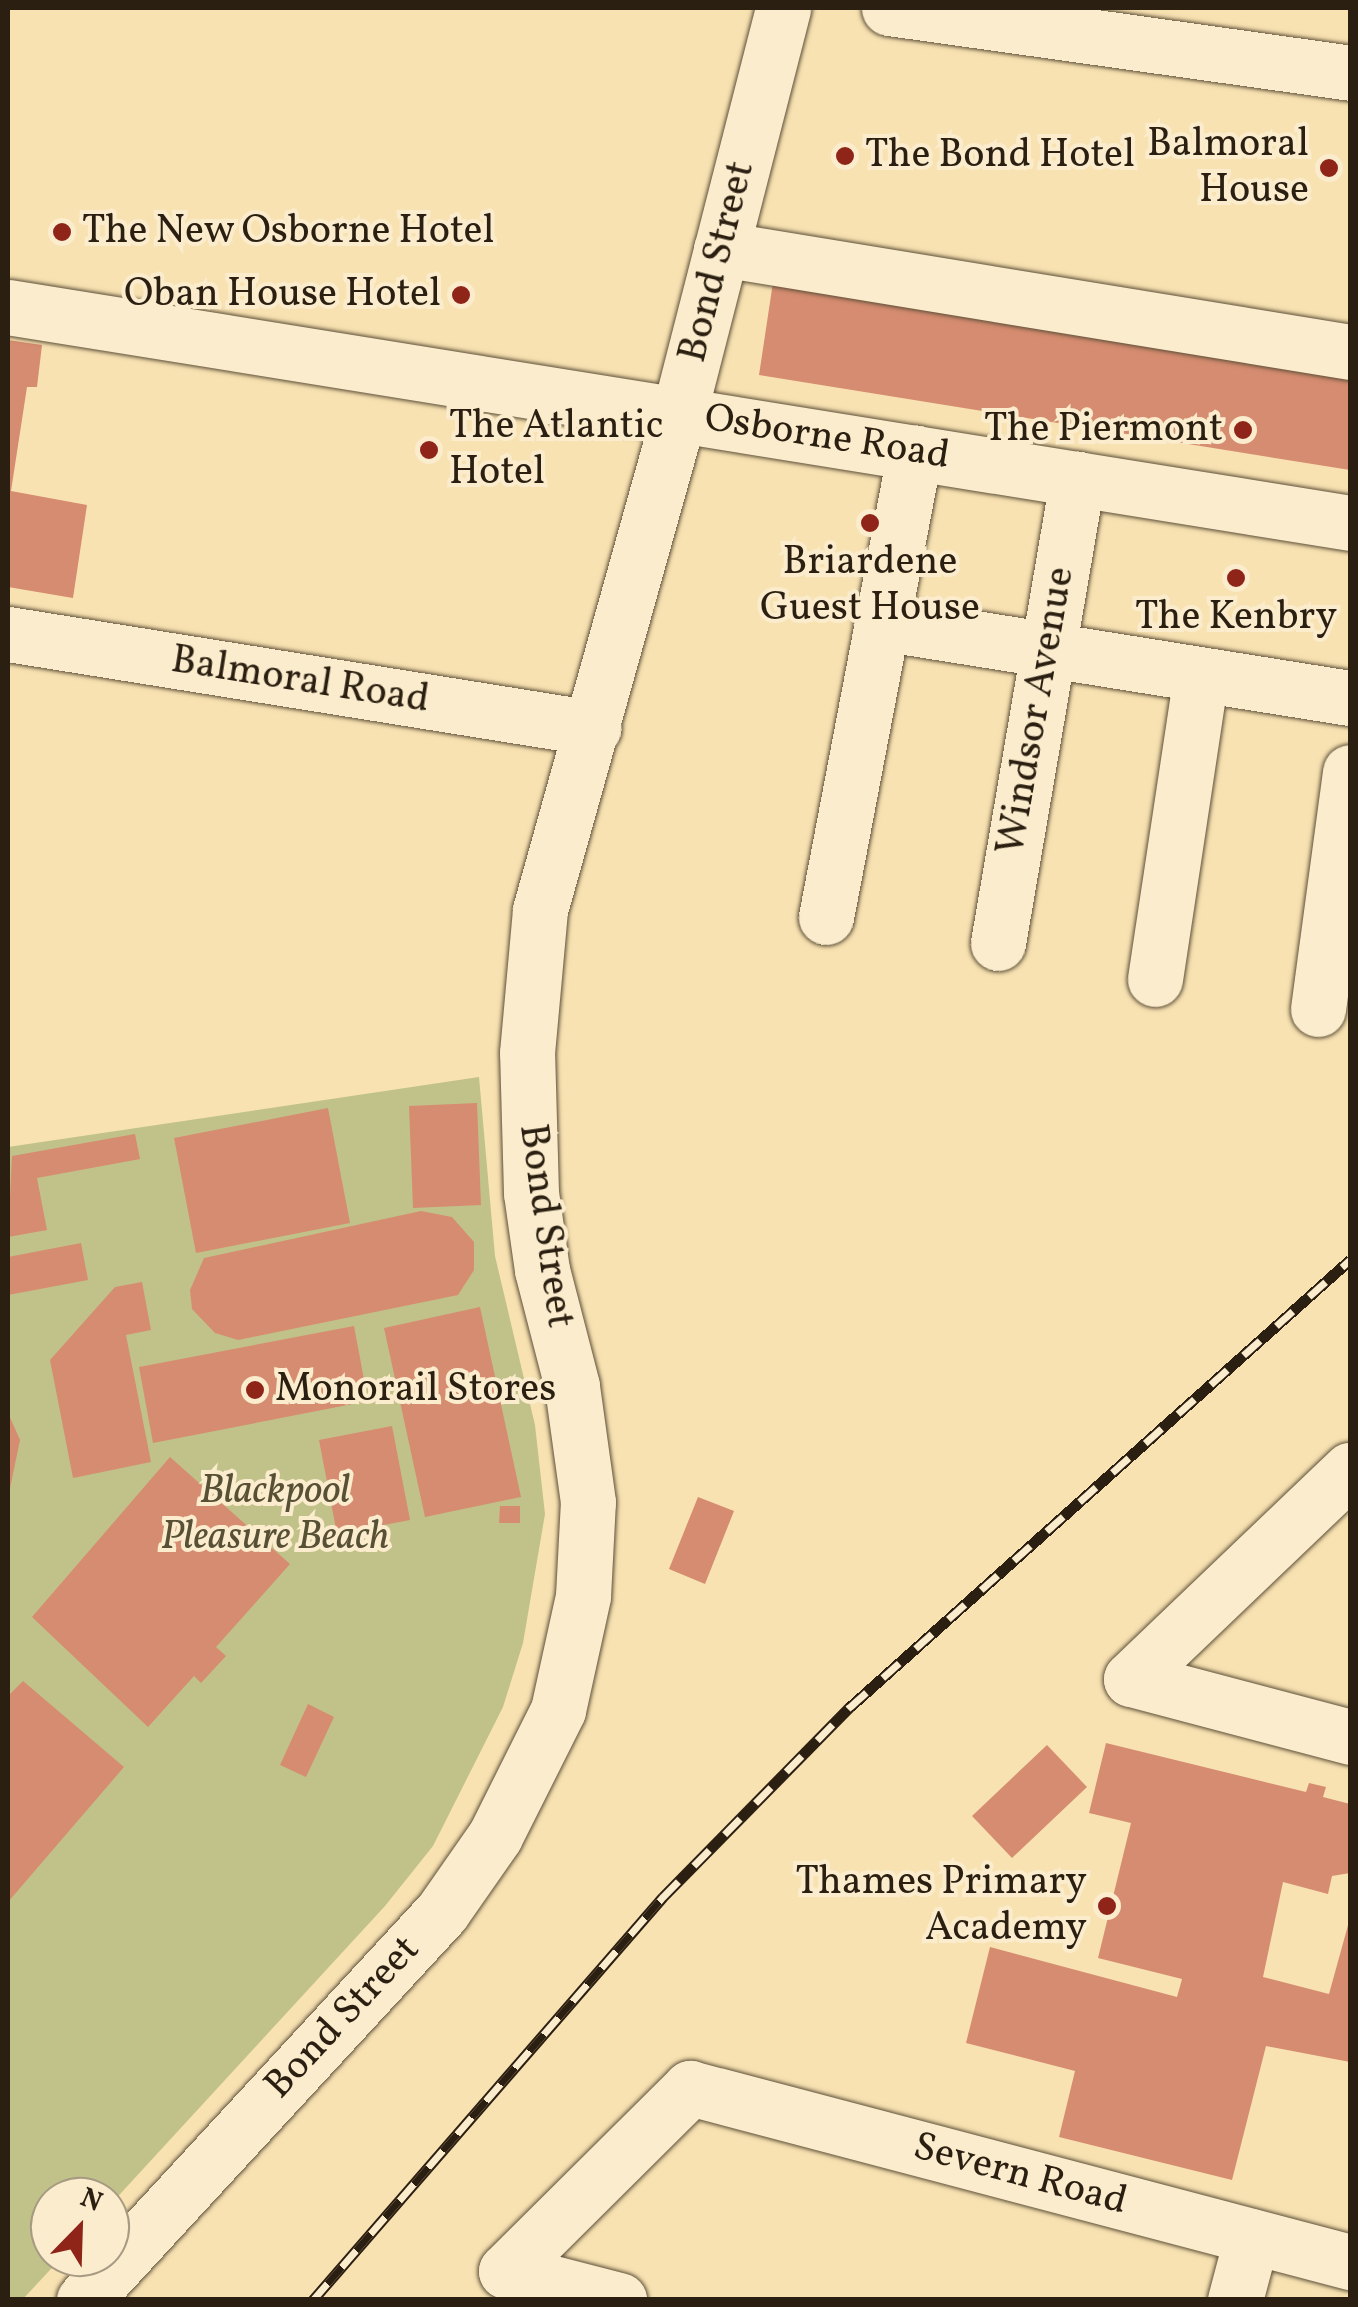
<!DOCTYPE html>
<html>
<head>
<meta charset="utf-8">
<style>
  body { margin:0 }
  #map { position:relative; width:1358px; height:2307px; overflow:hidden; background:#f8e2b2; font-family:Vollkorn,serif }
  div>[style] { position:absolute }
  .green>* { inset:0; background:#c1c289 }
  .building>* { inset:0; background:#d68c70 }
  .roads { filter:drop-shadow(0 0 2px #5e5039) drop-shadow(0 0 2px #5e5039) }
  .minor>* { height:55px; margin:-27.5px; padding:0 27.5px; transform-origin:27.5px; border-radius:27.5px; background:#faeccd }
  .rail>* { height:11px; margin-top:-5.5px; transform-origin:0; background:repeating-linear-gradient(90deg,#faeccd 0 22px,#2b1f11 0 44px); box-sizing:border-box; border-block:2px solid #2b1f11 }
  .dots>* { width:28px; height:28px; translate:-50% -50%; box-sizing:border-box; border:5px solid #faeccd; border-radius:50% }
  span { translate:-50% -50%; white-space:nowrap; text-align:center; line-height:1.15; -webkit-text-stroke:8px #faeccd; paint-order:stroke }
  .poi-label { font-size:40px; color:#2b1f11 }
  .right { translate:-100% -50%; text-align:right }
  .left { translate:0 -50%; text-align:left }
  .street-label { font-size:40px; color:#2b1f11 }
  .park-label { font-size:40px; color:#585035; font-style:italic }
  .frame { position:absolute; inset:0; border:10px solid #2b1f11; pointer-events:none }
  .north { position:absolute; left:30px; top:2177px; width:100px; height:100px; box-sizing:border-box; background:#faeccd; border:2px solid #a79a82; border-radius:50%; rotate:23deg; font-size:28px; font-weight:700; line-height:40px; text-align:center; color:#2b1f11 }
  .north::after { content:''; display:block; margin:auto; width:35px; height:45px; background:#8f2418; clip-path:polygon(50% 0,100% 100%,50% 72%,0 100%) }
</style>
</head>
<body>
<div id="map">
  <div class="green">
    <i style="clip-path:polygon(479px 1077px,495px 1256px,535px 1425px,545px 1514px,523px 1643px,503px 1707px,433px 1846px,385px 1906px,110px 2205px,110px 2197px,50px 2197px,50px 2257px,62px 2257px,23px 2299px,8px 2300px,8px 1147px)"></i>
  </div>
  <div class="building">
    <i style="clip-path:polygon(775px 269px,1350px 362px,1350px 470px,759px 375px)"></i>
    <i style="clip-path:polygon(8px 340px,42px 345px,37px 387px,27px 387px,11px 491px,87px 505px,73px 598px,8px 587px)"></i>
    <i style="clip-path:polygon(477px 1103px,481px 1205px,413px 1208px,409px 1106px)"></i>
    <i style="clip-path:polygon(328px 1108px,350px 1223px,196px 1253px,174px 1138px)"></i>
    <i style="clip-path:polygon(135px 1134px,140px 1159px,37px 1178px,47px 1230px,8px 1237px,12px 1156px)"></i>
    <i style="clip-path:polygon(421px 1211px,452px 1217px,474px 1242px,474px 1270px,458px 1295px,238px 1340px,215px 1333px,192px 1309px,190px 1290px,204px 1258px)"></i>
    <i style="clip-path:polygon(81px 1243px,88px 1280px,8px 1295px,8px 1257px)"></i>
    <i style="clip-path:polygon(142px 1282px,151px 1330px,126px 1335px,151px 1462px,73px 1478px,50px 1360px,115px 1287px)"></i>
    <i style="clip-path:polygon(480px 1307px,521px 1497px,425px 1517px,384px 1328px)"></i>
    <i style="clip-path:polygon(354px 1326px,368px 1401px,153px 1443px,139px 1367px)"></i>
    <i style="clip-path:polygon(8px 1413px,20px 1440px,8px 1498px)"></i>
    <i style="clip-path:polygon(392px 1426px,410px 1520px,337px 1534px,319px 1440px)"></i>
    <i style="clip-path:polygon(170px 1457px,290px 1564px,216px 1647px,226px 1656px,201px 1683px,194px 1676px,148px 1727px,32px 1617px)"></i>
    <i style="clip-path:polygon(698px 1497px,734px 1511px,705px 1584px,669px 1569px)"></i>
    <i style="clip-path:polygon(500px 1506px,520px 1506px,520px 1523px,499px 1523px)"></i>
    <i style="clip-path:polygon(23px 1681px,124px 1767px,8px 1902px,8px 1696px)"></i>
    <i style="clip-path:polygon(308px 1704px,334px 1717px,306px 1777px,280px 1765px)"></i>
    <i style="clip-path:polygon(1106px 1743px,1306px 1792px,1309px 1783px,1326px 1787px,1323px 1797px,1350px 1804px,1350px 1873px,1332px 1876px,1328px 1894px,1283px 1882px,1263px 1977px,1329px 1994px,1350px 1918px,1350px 2062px,1266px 2046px,1232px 2180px,1059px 2137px,1075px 2071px,966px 2043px,990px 1947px,1177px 1997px,1182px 1979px,1098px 1958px,1131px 1823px,1089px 1813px)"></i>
    <i style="clip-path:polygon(1047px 1745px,1087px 1787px,1012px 1858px,972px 1816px)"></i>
  </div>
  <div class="roads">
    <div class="minor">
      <i style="left:889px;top:8px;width:466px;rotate:8deg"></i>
      <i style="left:721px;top:249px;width:637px;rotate:9.3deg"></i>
      <i style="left:8px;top:307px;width:1359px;rotate:9.14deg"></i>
      <i style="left:881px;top:623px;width:475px;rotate:9.1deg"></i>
      <i style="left:8px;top:634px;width:593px;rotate:9.13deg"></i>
      <i style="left:826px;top:917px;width:473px;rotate:-79.2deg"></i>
      <i style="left:998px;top:943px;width:471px;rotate:-80.3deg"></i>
      <i style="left:1155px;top:979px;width:308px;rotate:-81.4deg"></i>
      <i style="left:1318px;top:1009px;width:239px;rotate:-82.3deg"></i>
      <i style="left:1131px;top:1679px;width:303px;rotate:-43.7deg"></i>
      <i style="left:1131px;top:1679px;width:227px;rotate:14.8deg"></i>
      <i style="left:506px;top:2271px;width:260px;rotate:-44.8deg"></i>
      <i style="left:690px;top:2088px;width:683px;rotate:14.77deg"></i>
      <i style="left:506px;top:2271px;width:117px;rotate:14.4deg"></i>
      <i style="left:84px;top:2300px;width:528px;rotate:-47.3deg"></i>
      <i style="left:442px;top:1912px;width:93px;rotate:-55.1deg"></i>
      <i style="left:495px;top:1836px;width:141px;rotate:-63.4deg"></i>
      <i style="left:558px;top:1710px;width:117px;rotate:-77.6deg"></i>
      <i style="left:583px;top:1596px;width:94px;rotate:-87deg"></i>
      <i style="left:588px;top:1502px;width:117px;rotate:-97.9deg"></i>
      <i style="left:572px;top:1386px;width:120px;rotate:-104.5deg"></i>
      <i style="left:542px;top:1270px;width:78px;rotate:-98.1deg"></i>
      <i style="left:531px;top:1193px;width:140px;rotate:-91.6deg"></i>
      <i style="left:527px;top:1053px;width:144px;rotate:-84.8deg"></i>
      <i style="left:540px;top:910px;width:515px;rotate:-74.34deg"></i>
      <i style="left:679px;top:414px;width:419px;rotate:-75.6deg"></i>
      <i style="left:1235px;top:2300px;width:66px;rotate:-75.1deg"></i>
    </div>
  </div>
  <div class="rail">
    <i style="left:313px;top:2300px;width:534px;rotate:-49.03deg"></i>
    <i style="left:663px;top:1897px;width:267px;rotate:-45.5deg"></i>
    <i style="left:850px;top:1707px;width:671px;rotate:-41.8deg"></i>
  </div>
  <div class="dots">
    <i style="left:845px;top:156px;background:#8f2418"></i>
    <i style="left:1329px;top:168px;background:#8f2418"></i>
    <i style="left:62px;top:232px;background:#8f2418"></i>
    <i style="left:461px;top:295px;background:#8f2418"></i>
    <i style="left:1243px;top:430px;background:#8f2418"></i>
    <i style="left:429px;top:450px;background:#8f2418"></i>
    <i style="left:870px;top:523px;background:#8f2418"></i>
    <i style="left:1236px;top:578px;background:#8f2418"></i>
    <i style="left:255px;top:1390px;background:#8f2418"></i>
    <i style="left:1107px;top:1906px;background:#8f2418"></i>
  </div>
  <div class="poi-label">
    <span class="right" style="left:1309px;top:168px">Balmoral<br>House</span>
    <span class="left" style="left:865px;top:156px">The Bond Hotel</span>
    <span class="left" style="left:82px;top:232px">The New Osborne Hotel</span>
    <span class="right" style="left:441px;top:295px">Oban House Hotel</span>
    <span class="left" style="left:449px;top:450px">The Atlantic<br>Hotel</span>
    <span class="right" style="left:1223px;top:430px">The Piermont</span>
    <span style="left:870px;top:586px">Briardene<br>Guest House</span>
    <span style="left:1236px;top:618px">The Kenbry</span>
    <span class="left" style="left:275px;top:1390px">Monorail Stores</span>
    <span class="right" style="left:1087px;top:1906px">Thames Primary<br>Academy</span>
  </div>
  <div class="street-label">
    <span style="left:718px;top:262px;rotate:-76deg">Bond Street</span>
    <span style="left:827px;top:438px;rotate:9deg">Osborne Road</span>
    <span style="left:300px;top:681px;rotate:9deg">Balmoral Road</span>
    <span style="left:1037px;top:711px;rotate:-80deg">Windsor Avenue</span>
    <span style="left:545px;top:1226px;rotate:82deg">Bond Street</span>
    <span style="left:343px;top:2018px;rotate:-47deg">Bond Street</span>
    <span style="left:1020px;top:2175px;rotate:15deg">Severn Road</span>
  </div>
  <div class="park-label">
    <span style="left:275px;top:1515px">Blackpool<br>Pleasure Beach</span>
  </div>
  <div class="frame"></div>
  <div class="north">N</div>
</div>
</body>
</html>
